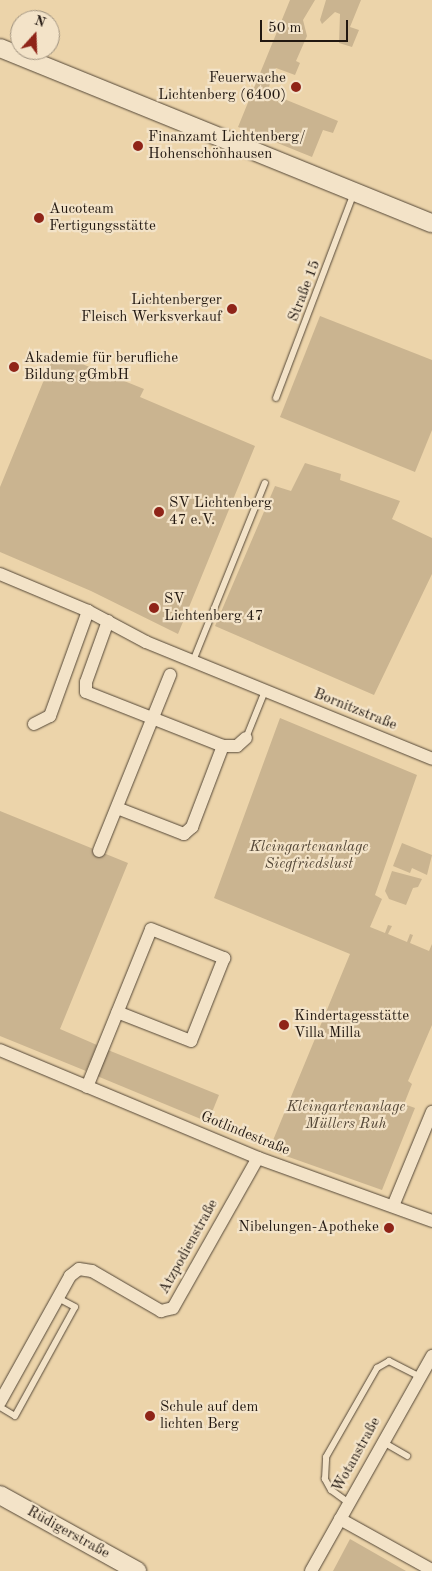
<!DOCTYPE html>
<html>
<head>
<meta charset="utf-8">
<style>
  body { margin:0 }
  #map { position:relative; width:432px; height:1571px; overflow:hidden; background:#ecd4aa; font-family:"Old Standard TT",serif }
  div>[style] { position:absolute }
  .green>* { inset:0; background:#cab490 }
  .roads { filter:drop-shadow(0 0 1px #544737) drop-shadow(0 0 1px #544737) }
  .lane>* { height:6px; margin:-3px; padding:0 3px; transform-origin:3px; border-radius:3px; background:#f3e3c8 }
  .street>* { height:12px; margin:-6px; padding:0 6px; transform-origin:6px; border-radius:6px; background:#f3e3c8 }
  .secondary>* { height:18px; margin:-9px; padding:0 9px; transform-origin:9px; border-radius:9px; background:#f3e3c8 }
  .dots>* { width:14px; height:14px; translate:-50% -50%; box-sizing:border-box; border:2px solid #f3e3c8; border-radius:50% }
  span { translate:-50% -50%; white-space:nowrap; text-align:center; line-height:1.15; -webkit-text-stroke:4.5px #f3e3c8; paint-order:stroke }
  .poi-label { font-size:15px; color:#221811 }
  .right { translate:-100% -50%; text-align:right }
  .left { translate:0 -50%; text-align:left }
  .street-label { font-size:15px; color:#221811 }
  .park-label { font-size:15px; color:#544737; font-style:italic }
  .north { position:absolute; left:10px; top:10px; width:50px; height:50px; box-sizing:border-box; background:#f3e3c8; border:1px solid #9f927f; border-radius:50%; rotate:20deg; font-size:14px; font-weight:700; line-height:20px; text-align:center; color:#221811 }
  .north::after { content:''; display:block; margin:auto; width:18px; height:22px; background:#8f2418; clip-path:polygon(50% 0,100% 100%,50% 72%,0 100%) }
  .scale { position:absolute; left:260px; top:20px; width:88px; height:22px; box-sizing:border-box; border:2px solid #221811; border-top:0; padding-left:6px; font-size:15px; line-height:18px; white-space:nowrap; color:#221811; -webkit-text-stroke:4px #f3e3c8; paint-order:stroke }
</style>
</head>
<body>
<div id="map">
  <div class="green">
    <i style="clip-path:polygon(290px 0,315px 0,303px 20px,307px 36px,296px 61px,300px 63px,295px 75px,276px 68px,267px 92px,338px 121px,333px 133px,323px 130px,312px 157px,238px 127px)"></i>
    <i style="clip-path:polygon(326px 0,361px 0,350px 27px,359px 30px,352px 47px,339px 43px,340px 14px,335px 12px,322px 24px,320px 20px)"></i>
    <i style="clip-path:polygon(320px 316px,432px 360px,432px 430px,415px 472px,280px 417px)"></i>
    <i style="clip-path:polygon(55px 353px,144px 389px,140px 397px,255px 446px,178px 634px,91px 591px,0 552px,0 487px)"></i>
    <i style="clip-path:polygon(305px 463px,341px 474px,340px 480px,400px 501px,392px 519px,432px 538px,432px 574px,374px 695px,215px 626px,275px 486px,291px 491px)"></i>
    <i style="clip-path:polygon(280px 718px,417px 775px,375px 895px,382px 899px,370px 927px,385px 933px,388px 925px,392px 926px,388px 934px,407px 942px,410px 934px,413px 935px,410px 943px,429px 951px,432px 944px,432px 1025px,408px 1081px,412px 1084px,404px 1104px,415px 1108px,382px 1190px,269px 1150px,350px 954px,214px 898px)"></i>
    <i style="clip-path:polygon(0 811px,128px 863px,60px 1029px,97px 1045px,86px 1071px,0 1036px)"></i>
    <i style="clip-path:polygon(402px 843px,432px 855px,427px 875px,412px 868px,410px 873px,393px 866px)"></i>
    <i style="clip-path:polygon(392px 871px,422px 879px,418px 887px,413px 888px,406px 905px,389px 899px,385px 891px)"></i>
    <i style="clip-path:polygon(108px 1050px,219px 1095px,208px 1122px,97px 1076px)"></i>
    <i style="clip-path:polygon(350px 1539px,406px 1571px,333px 1571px)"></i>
  </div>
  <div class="roads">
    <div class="lane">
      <i style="left:276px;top:398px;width:219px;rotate:-69.2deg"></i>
      <i style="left:193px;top:661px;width:192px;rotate:-68deg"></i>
      <i style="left:246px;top:738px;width:51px;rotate:-68deg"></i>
      <i style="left:0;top:1407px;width:17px;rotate:31deg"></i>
      <i style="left:15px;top:1416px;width:124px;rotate:-61.2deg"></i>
      <i style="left:75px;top:1307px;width:19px;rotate:-152deg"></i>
      <i style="left:383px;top:1442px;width:28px;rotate:30deg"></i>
      <i style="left:349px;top:1503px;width:22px;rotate:-144deg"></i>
      <i style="left:331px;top:1490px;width:13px;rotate:-119deg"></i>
      <i style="left:325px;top:1479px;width:22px;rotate:-87deg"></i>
      <i style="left:326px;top:1457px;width:103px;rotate:-60.2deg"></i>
      <i style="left:377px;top:1368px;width:14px;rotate:-30deg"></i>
      <i style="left:389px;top:1361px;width:35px;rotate:27deg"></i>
    </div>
    <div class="street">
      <i style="left:0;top:574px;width:95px;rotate:22.8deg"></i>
      <i style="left:88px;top:611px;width:66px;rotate:28.1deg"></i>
      <i style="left:146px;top:642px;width:309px;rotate:22.2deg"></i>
      <i style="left:108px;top:621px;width:65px;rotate:109.8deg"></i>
      <i style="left:86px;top:682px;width:10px;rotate:90deg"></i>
      <i style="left:86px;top:692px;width:147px;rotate:21.5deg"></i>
      <i style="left:223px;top:746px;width:14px"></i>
      <i style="left:237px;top:746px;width:12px;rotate:-42deg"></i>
      <i style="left:34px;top:724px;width:18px;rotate:-27deg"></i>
      <i style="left:50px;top:716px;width:112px;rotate:-70.1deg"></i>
      <i style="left:117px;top:808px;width:72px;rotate:21.2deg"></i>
      <i style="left:184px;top:834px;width:11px;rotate:-41deg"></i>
      <i style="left:192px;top:827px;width:87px;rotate:-69.1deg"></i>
      <i style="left:99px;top:851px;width:190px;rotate:-68deg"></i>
      <i style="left:0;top:1050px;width:280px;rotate:22.7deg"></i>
      <i style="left:258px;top:1158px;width:185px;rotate:19.9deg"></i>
      <i style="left:87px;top:1087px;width:170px;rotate:-67.9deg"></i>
      <i style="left:151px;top:929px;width:79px;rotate:21.7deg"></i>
      <i style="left:224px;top:958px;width:89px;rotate:111.7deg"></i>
      <i style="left:191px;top:1041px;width:79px;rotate:-158.6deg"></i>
      <i style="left:393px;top:1206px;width:102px;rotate:-67.5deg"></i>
      <i style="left:0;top:1402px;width:144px;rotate:-60.9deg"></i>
      <i style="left:70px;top:1276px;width:11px;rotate:-38deg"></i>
      <i style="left:79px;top:1269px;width:13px;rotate:9deg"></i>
      <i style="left:92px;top:1271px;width:80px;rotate:30.1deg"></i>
      <i style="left:161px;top:1311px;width:12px;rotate:-14deg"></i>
      <i style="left:173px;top:1308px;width:172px;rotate:-60.5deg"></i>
      <i style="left:340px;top:1519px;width:105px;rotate:29deg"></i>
      <i style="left:311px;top:1571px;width:247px;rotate:-60.6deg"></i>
    </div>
    <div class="secondary">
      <i style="left:0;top:48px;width:466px;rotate:22.1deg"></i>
      <i style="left:0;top:1495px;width:157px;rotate:29deg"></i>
    </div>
  </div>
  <div class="dots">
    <i style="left:296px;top:87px;background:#8f2418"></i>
    <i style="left:138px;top:146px;background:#8f2418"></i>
    <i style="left:39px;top:218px;background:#8f2418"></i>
    <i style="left:232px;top:309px;background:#8f2418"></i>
    <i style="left:14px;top:367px;background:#8f2418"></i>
    <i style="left:159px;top:512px;background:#8f2418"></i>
    <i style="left:154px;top:608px;background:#8f2418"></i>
    <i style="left:284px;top:1025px;background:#8f2418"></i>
    <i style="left:389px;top:1228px;background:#8f2418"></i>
    <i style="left:150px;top:1416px;background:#8f2418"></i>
  </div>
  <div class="poi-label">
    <span class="right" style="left:286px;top:87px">Feuerwache<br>Lichtenberg (6400)</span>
    <span class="left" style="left:148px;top:146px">Finanzamt Lichtenberg/<br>Hohenschönhausen</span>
    <span class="left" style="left:49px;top:218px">Aucoteam<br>Fertigungsstätte</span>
    <span class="right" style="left:222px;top:309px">Lichtenberger<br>Fleisch Werksverkauf</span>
    <span class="left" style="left:24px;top:367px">Akademie für berufliche<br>Bildung gGmbH</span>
    <span class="left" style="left:169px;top:512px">SV Lichtenberg<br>47 e.V.</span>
    <span class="left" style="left:164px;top:608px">SV<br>Lichtenberg 47</span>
    <span class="left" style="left:294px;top:1025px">Kindertagesstätte<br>Villa Milla</span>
    <span class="right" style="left:379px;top:1228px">Nibelungen-Apotheke</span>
    <span class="left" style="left:160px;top:1416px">Schule auf dem<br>lichten Berg</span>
  </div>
  <div class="street-label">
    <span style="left:305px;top:291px;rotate:-69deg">Straße 15</span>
    <span style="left:355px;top:710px;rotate:22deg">Bornitzstraße</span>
    <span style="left:245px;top:1134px;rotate:22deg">Gotlindestraße</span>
    <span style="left:189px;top:1247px;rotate:-61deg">Atzpodienstraße</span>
    <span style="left:357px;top:1455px;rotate:-61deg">Wotanstraße</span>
    <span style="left:68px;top:1533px;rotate:29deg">Rüdigerstraße</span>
  </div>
  <div class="park-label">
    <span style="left:309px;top:856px">Kleingartenanlage<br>Siegfriedslust</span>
    <span style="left:346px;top:1116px">Kleingartenanlage<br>Müllers Ruh</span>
  </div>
  <div class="north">N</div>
  <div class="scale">50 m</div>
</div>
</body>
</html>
